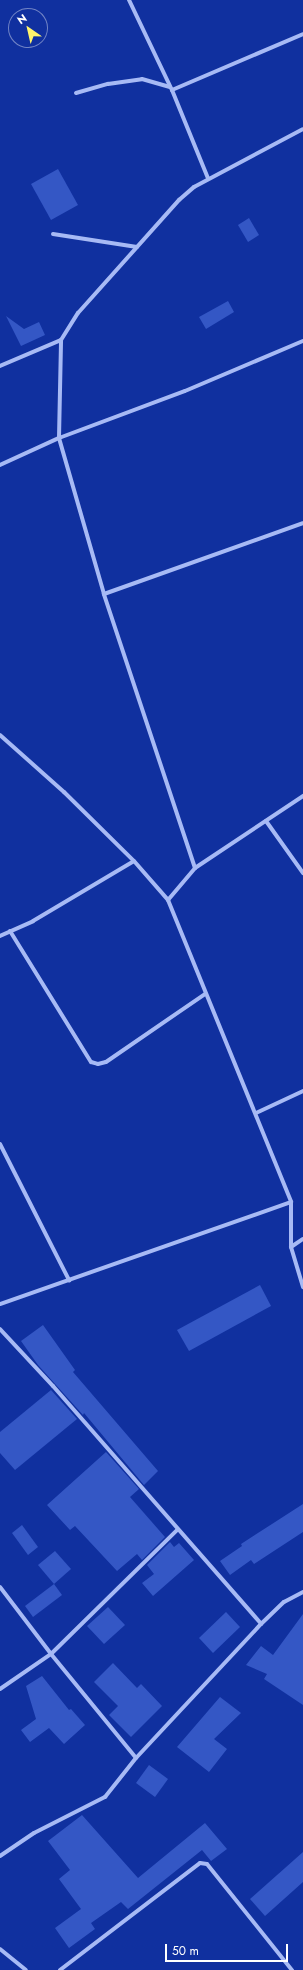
<!DOCTYPE html>
<html>
<head>
<meta charset="utf-8">
<style>
  body { margin:0 }
  #map { position:relative; width:303px; height:1970px; overflow:hidden; background:#10309f; font-family:Jost,sans-serif }
  div>[style] { position:absolute }
  .building>* { inset:0; background:#3457c5 }
  .street>* { height:4px; margin:-2px; padding:0 2px; transform-origin:2px; border-radius:2px; background:#a7baf5 }
  span { translate:-50% -50%; white-space:nowrap; text-align:center; line-height:1.15; -webkit-text-stroke:3px #10309f; paint-order:stroke }
  .north { position:absolute; left:8px; top:8px; width:40px; height:40px; box-sizing:border-box; background:#10309f; border:1px solid #7083c5; border-radius:50%; rotate:326deg; font-size:11px; font-weight:700; line-height:16px; text-align:center; color:#fff }
  .north::after { content:''; display:block; margin:auto; width:14px; height:18px; background:#fff46c; clip-path:polygon(50% 0,100% 100%,50% 72%,0 100%) }
  .scale { position:absolute; left:165px; top:1944px; width:123px; height:18px; box-sizing:border-box; border:2px solid #fff; border-top:0; padding-left:5px; font-size:12px; line-height:14px; white-space:nowrap; color:#fff; -webkit-text-stroke:3px #10309f; paint-order:stroke }
</style>
</head>
<body>
<div id="map">
  <div class="building">
    <i style="clip-path:polygon(58px 169px,78px 205px,51px 220px,31px 184px)"></i>
    <i style="clip-path:polygon(249px 218px,259px 235px,248px 242px,238px 225px)"></i>
    <i style="clip-path:polygon(228px 301px,234px 312px,206px 329px,199px 317px)"></i>
    <i style="clip-path:polygon(6px 316px,24px 329px,39px 322px,45px 335px,21px 346px)"></i>
    <i style="clip-path:polygon(260px 1285px,271px 1306px,189px 1351px,177px 1330px)"></i>
    <i style="clip-path:polygon(43px 1325px,75px 1370px,73px 1372px,158px 1471px,144px 1485px,84px 1413px,83px 1415px,38px 1365px,21px 1341px)"></i>
    <i style="clip-path:polygon(51px 1390px,77px 1419px,15px 1470px,0 1453px,0 1432px)"></i>
    <i style="clip-path:polygon(106px 1452px,139px 1489px,130px 1497px,165px 1537px,142px 1560px,137px 1554px,117px 1571px,75px 1526px,70px 1530px,47px 1505px)"></i>
    <i style="clip-path:polygon(303px 1504px,303px 1532px,254px 1564px,251px 1560px,230px 1575px,220px 1561px,242px 1546px,241px 1544px)"></i>
    <i style="clip-path:polygon(22px 1525px,38px 1547px,28px 1555px,12px 1533px)"></i>
    <i style="clip-path:polygon(170px 1542px,174px 1547px,179px 1543px,194px 1560px,153px 1596px,142px 1583px,154px 1574px,147px 1565px)"></i>
    <i style="clip-path:polygon(55px 1551px,71px 1569px,54px 1584px,38px 1565px)"></i>
    <i style="clip-path:polygon(54px 1584px,62px 1595px,33px 1617px,25px 1606px)"></i>
    <i style="clip-path:polygon(108px 1607px,125px 1625px,104px 1644px,87px 1626px)"></i>
    <i style="clip-path:polygon(226px 1612px,240px 1627px,213px 1653px,199px 1638px)"></i>
    <i style="clip-path:polygon(303px 1614px,303px 1705px,264px 1679px,267px 1674px,246px 1665px,261px 1646px,273px 1655px)"></i>
    <i style="clip-path:polygon(113px 1663px,137px 1688px,141px 1684px,162px 1706px,131px 1737px,109px 1715px,118px 1706px,94px 1682px)"></i>
    <i style="clip-path:polygon(42px 1676px,69px 1710px,71px 1709px,85px 1725px,64px 1744px,49px 1728px,30px 1742px,21px 1730px,36px 1719px,26px 1686px)"></i>
    <i style="clip-path:polygon(220px 1697px,241px 1713px,214px 1739px,227px 1749px,209px 1772px,177px 1747px)"></i>
    <i style="clip-path:polygon(149px 1765px,168px 1779px,155px 1797px,136px 1783px)"></i>
    <i style="clip-path:polygon(82px 1815px,138px 1878px,205px 1823px,227px 1849px,211px 1861px,202px 1850px,128px 1909px,121px 1902px,91px 1923px,95px 1929px,69px 1948px,55px 1928px,81px 1909px,59px 1879px,70px 1870px,48px 1841px)"></i>
    <i style="clip-path:polygon(303px 1852px,303px 1882px,265px 1916px,250px 1899px)"></i>
  </div>
  <div class="street">
    <i style="left:129px;top:0;width:100px;rotate:64.5deg"></i>
    <i style="left:172px;top:90px;width:95px;rotate:67.8deg"></i>
    <i style="left:172px;top:90px;width:142px;rotate:-23.1deg"></i>
    <i style="left:76px;top:93px;width:33px;rotate:-16deg"></i>
    <i style="left:108px;top:84px;width:34px;rotate:-8deg"></i>
    <i style="left:142px;top:79px;width:29px;rotate:16deg"></i>
    <i style="left:53px;top:234px;width:85px;rotate:8.8deg"></i>
    <i style="left:0;top:366px;width:66px;rotate:-23.1deg"></i>
    <i style="left:0;top:465px;width:65px;rotate:-24.6deg"></i>
    <i style="left:59px;top:438px;width:134px;rotate:-20.5deg"></i>
    <i style="left:185px;top:391px;width:128px;rotate:-23deg"></i>
    <i style="left:104px;top:594px;width:211px;rotate:-19.6deg"></i>
    <i style="left:0;top:735px;width:86px;rotate:41.7deg"></i>
    <i style="left:64px;top:792px;width:98px;rotate:44.6deg"></i>
    <i style="left:134px;top:861px;width:52px;rotate:48.9deg"></i>
    <i style="left:168px;top:900px;width:326px;rotate:67.8deg"></i>
    <i style="left:291px;top:1202px;width:45px;rotate:90deg"></i>
    <i style="left:291px;top:1247px;width:42px;rotate:73.3deg"></i>
    <i style="left:266px;top:821px;width:64px;rotate:54.6deg"></i>
    <i style="left:195px;top:868px;width:289px;rotate:-108.4deg"></i>
    <i style="left:104px;top:594px;width:162px;rotate:-106.1deg"></i>
    <i style="left:59px;top:438px;width:98px;rotate:-88.8deg"></i>
    <i style="left:61px;top:340px;width:32px;rotate:-58deg"></i>
    <i style="left:78px;top:313px;width:152px;rotate:-48.2deg"></i>
    <i style="left:179px;top:200px;width:20px;rotate:-41deg"></i>
    <i style="left:194px;top:187px;width:123px;rotate:-28deg"></i>
    <i style="left:168px;top:900px;width:42px;rotate:-49.8deg"></i>
    <i style="left:195px;top:868px;width:130px;rotate:-33.7deg"></i>
    <i style="left:10px;top:931px;width:154px;rotate:58.3deg"></i>
    <i style="left:91px;top:1062px;width:7px;rotate:16deg"></i>
    <i style="left:98px;top:1064px;width:8px;rotate:-14deg"></i>
    <i style="left:106px;top:1062px;width:120px;rotate:-34.5deg"></i>
    <i style="left:0;top:936px;width:36px;rotate:-24deg"></i>
    <i style="left:33px;top:921px;width:117px;rotate:-30.7deg"></i>
    <i style="left:256px;top:1113px;width:52px;rotate:-25.1deg"></i>
    <i style="left:0;top:1144px;width:153px;rotate:63.1deg"></i>
    <i style="left:291px;top:1247px;width:14px;rotate:-34deg"></i>
    <i style="left:0;top:1304px;width:308px;rotate:-19.3deg"></i>
    <i style="left:0;top:1329px;width:78px;rotate:47.1deg"></i>
    <i style="left:53px;top:1386px;width:316px;rotate:48.8deg"></i>
    <i style="left:0;top:1587px;width:84px;rotate:52.7deg"></i>
    <i style="left:51px;top:1654px;width:134px;rotate:50.7deg"></i>
    <i style="left:0;top:1689px;width:62px;rotate:-34.5deg"></i>
    <i style="left:51px;top:1654px;width:177px;rotate:-44.5deg"></i>
    <i style="left:0;top:1856px;width:41px;rotate:-34.1deg"></i>
    <i style="left:34px;top:1833px;width:80px;rotate:-26.9deg"></i>
    <i style="left:105px;top:1797px;width:50px;rotate:-51.5deg"></i>
    <i style="left:136px;top:1758px;width:183px;rotate:-47deg"></i>
    <i style="left:261px;top:1624px;width:32px;rotate:-44deg"></i>
    <i style="left:284px;top:1602px;width:21px;rotate:-28deg"></i>
    <i style="left:0;top:1949px;width:33px;rotate:39deg"></i>
    <i style="left:60px;top:1970px;width:176px;rotate:-37.4deg"></i>
    <i style="left:200px;top:1863px;width:7px;rotate:8deg"></i>
    <i style="left:207px;top:1864px;width:136px;rotate:51.3deg"></i>
  </div>
  <div class="north">N</div>
  <div class="scale">50 m</div>
</div>
</body>
</html>
